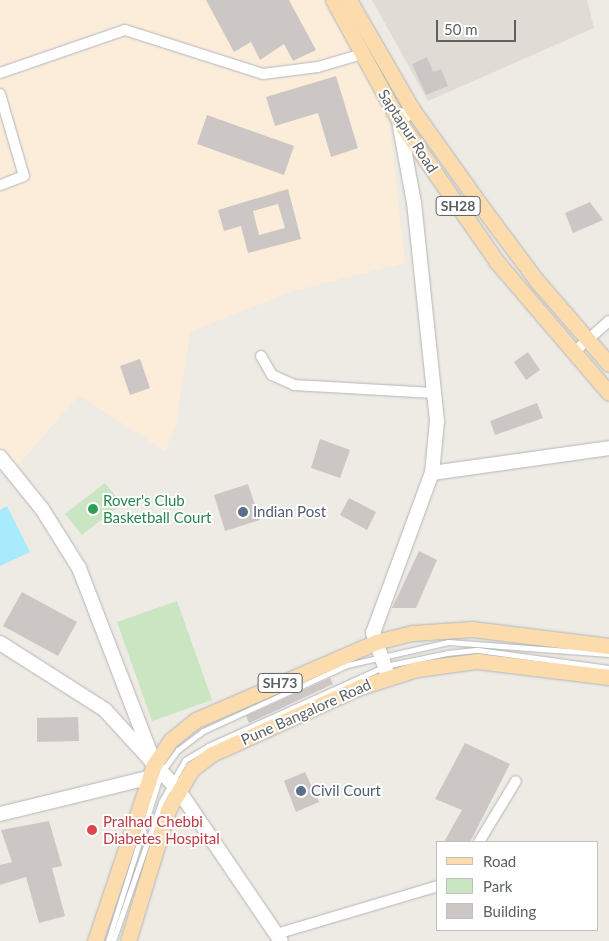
<!DOCTYPE html>
<html>
<head>
<meta charset="utf-8">
<style>
  body { margin:0 }
  #map { position:relative; width:609px; height:941px; overflow:hidden; background:#eeeae4; font-family:Lato,sans-serif }
  div>[style] { position:absolute }
  .commercial>* { inset:0; background:#fceddb }
  .education>* { inset:0; background:#e1dbd6 }
  .green>* { inset:0; background:#cae5c2 }
  .water>* { inset:0; background:#a7ebfc }
  .building>* { inset:0; background:#ccc7c4 }
  .roads { filter:drop-shadow(0 0 1px #b2b6b9) drop-shadow(0 0 1px #b2b6b9) }
  .lane>* { height:5px; margin:-2.5px; padding:0 2.5px; transform-origin:2.5px; border-radius:2.5px; background:#fff }
  .street>* { height:10px; margin:-5px; padding:0 5px; transform-origin:5px; border-radius:5px; background:#fff }
  .secondary>* { height:14px; margin:-7px; padding:0 7px; transform-origin:7px; border-radius:7px; background:#fff }
  .primary>* { height:15px; margin:-7.5px; padding:0 7.5px; transform-origin:7.5px; border-radius:7.5px; background:#fcdcac }
  .dots>* { width:14px; height:14px; translate:-50% -50%; box-sizing:border-box; border:2px solid #fff; border-radius:50% }
  span { translate:-50% -50%; white-space:nowrap; text-align:center; line-height:1.15; -webkit-text-stroke:4px #fff; paint-order:stroke }
  .shield-label span { padding:1px 4px; background:#fff; border:1px solid; border-radius:4px; -webkit-text-stroke-width:0 }
  .shield-label { font-size:14px; color:#5c6264; font-weight:700 }
  .street-label { font-size:15px; color:#5c6264 }
  .leisure-label { font-size:15px; color:#27864d }
  .left { translate:0 -50%; text-align:left }
  .service-label { font-size:15px; color:#4e5e75 }
  .health-label { font-size:15px; color:#be3a42 }
  .legend { position:absolute; left:436px; top:841px; width:162px; height:90px; box-sizing:border-box; background:#fff; border:1px solid #bec0c1; margin:0; padding:6px 9px; list-style:none; font-size:15px; color:#5c6264 }
  .legend li { display:flex; align-items:center; gap:10px; height:25px }
  .legend b { width:25px; border:1px solid #bec0c1 }
  .scale { position:absolute; left:436px; top:20px; width:80px; height:22px; box-sizing:border-box; border:2px solid #5c6264; border-top:0; padding-left:6px; font-size:15px; line-height:18px; white-space:nowrap; color:#5c6264; -webkit-text-stroke:4px #fff; paint-order:stroke }
</style>
</head>
<body>
<div id="map">
  <div class="commercial">
    <i style="clip-path:polygon(0 0,325px 0,389px 116px,405px 263px,290px 292px,190px 332px,176px 426px,165px 451px,79px 395px,20px 463px,0 472px)"></i>
  </div>
  <div class="education">
    <i style="clip-path:polygon(372px 0,587px 0,594px 28px,428px 101px)"></i>
  </div>
  <div class="green">
    <i style="clip-path:polygon(105px 483px,122px 504px,82px 535px,65px 514px)"></i>
    <i style="clip-path:polygon(177px 601px,212px 700px,152px 721px,117px 622px)"></i>
  </div>
  <div class="water">
    <i style="clip-path:polygon(7px 506px,30px 552px,0 566px,0 510px)"></i>
  </div>
  <div class="building">
    <i style="clip-path:polygon(206px 0,289px 0,316px 50px,293px 61px,284px 44px,260px 60px,251px 42px,234px 52px)"></i>
    <i style="clip-path:polygon(427px 57px,433px 72px,441px 69px,448px 86px,426px 95px,412px 64px)"></i>
    <i style="clip-path:polygon(336px 76px,358px 148px,331px 157px,318px 113px,275px 126px,266px 97px)"></i>
    <i style="clip-path:polygon(207px 115px,294px 146px,284px 175px,197px 144px)"></i>
    <i style="clip-path:polygon(evenodd,288px 189px,301px 239px,248px 253px,241px 226px,224px 231px,218px 210px,288px 189px,278px 204px,285px 228px,259px 235px,253px 211px,278px 204px)"></i>
    <i style="clip-path:polygon(590px 202px,603px 220px,573px 233px,565px 213px)"></i>
    <i style="clip-path:polygon(528px 352px,540px 370px,526px 380px,514px 362px)"></i>
    <i style="clip-path:polygon(140px 359px,150px 388px,130px 395px,120px 366px)"></i>
    <i style="clip-path:polygon(537px 403px,543px 418px,495px 435px,490px 421px)"></i>
    <i style="clip-path:polygon(320px 439px,350px 450px,340px 478px,311px 468px)"></i>
    <i style="clip-path:polygon(248px 484px,260px 520px,225px 531px,214px 495px)"></i>
    <i style="clip-path:polygon(349px 498px,376px 512px,367px 530px,340px 515px)"></i>
    <i style="clip-path:polygon(419px 551px,437px 560px,416px 608px,392px 608px)"></i>
    <i style="clip-path:polygon(22px 592px,77px 622px,58px 656px,3px 626px)"></i>
    <i style="clip-path:polygon(330px 678px,333px 684px,249px 723px,246px 716px)"></i>
    <i style="clip-path:polygon(78px 717px,79px 741px,37px 742px,37px 718px)"></i>
    <i style="clip-path:polygon(465px 743px,510px 764px,470px 842px,444px 842px,462px 810px,435px 799px)"></i>
    <i style="clip-path:polygon(305px 772px,319px 802px,296px 812px,284px 781px)"></i>
    <i style="clip-path:polygon(49px 821px,62px 866px,52px 868px,65px 916px,39px 923px,26px 877px,0 885px,0 865px,12px 862px,1px 830px)"></i>
  </div>
  <div class="roads">
    <div class="lane">
      <i style="left:108px;top:941px;width:176px;rotate:-72.5deg"></i>
      <i style="left:161px;top:773px;width:29px;rotate:-54deg"></i>
      <i style="left:178px;top:750px;width:31px;rotate:-37deg"></i>
      <i style="left:203px;top:731px;width:158px;rotate:-24.6deg"></i>
      <i style="left:347px;top:665px;width:104px;rotate:-12.8deg"></i>
      <i style="left:448px;top:642px;width:161px;rotate:4.3deg"></i>
      <i style="left:113px;top:941px;width:147px;rotate:-70.9deg"></i>
      <i style="left:161px;top:802px;width:48px;rotate:-60.3deg"></i>
      <i style="left:185px;top:760px;width:27px;rotate:-31deg"></i>
      <i style="left:208px;top:746px;width:194px;rotate:-24.3deg"></i>
      <i style="left:385px;top:666px;width:63px;rotate:-11.8deg"></i>
      <i style="left:447px;top:653px;width:31px;rotate:-6deg"></i>
      <i style="left:478px;top:650px;width:132px;rotate:7.8deg"></i>
    </div>
    <div class="street">
      <i style="left:0;top:73px;width:132px;rotate:-19deg"></i>
      <i style="left:125px;top:30px;width:145px;rotate:17.7deg"></i>
      <i style="left:263px;top:74px;width:55px;rotate:-7.3deg"></i>
      <i style="left:318px;top:67px;width:46px;rotate:-16.5deg"></i>
      <i style="left:0;top:94px;width:85px;rotate:73.7deg"></i>
      <i style="left:24px;top:176px;width:26px;rotate:159deg"></i>
      <i style="left:573px;top:353px;width:48px;rotate:-41.6deg"></i>
      <i style="left:261px;top:356px;width:22px;rotate:60deg"></i>
      <i style="left:272px;top:375px;width:24px;rotate:24deg"></i>
      <i style="left:294px;top:385px;width:140px;rotate:3.3deg"></i>
      <i style="left:479px;top:842px;width:71px;rotate:-58.8deg"></i>
      <i style="left:276px;top:934px;width:169px;rotate:-16.5deg"></i>
    </div>
    <div class="secondary">
      <i style="left:0;top:457px;width:67px;rotate:51.1deg"></i>
      <i style="left:42px;top:509px;width:70px;rotate:57.9deg"></i>
      <i style="left:79px;top:568px;width:203px;rotate:68.9deg"></i>
      <i style="left:432px;top:473px;width:179px;rotate:-8deg"></i>
      <i style="left:0;top:643px;width:125px;rotate:32.5deg"></i>
      <i style="left:105px;top:710px;width:110px;rotate:47.6deg"></i>
      <i style="left:179px;top:791px;width:181px;rotate:55.8deg"></i>
      <i style="left:388px;top:676px;width:46px;rotate:-109.2deg"></i>
      <i style="left:373px;top:633px;width:171px;rotate:-69.8deg"></i>
      <i style="left:432px;top:473px;width:52px;rotate:-84.5deg"></i>
      <i style="left:437px;top:421px;width:219px;rotate:-96deg"></i>
      <i style="left:414px;top:203px;width:83px;rotate:-100.4deg"></i>
      <i style="left:399px;top:121px;width:18px;rotate:-43deg"></i>
      <i style="left:0;top:814px;width:152px;rotate:-13.7deg"></i>
    </div>
    <div class="primary">
      <i style="left:333px;top:0;width:138px;rotate:61.4deg"></i>
      <i style="left:399px;top:121px;width:172px;rotate:55.2deg"></i>
      <i style="left:497px;top:262px;width:172px;rotate:49.5deg"></i>
      <i style="left:349px;top:0;width:126px;rotate:60deg"></i>
      <i style="left:412px;top:109px;width:124px;rotate:54.5deg"></i>
      <i style="left:484px;top:210px;width:89px;rotate:53.3deg"></i>
      <i style="left:537px;top:281px;width:110px;rotate:49.1deg"></i>
      <i style="left:95px;top:941px;width:186px;rotate:-71.5deg"></i>
      <i style="left:154px;top:765px;width:30px;rotate:-56deg"></i>
      <i style="left:171px;top:740px;width:32px;rotate:-39deg"></i>
      <i style="left:196px;top:720px;width:196px;rotate:-23.4deg"></i>
      <i style="left:376px;top:642px;width:38px;rotate:-14deg"></i>
      <i style="left:413px;top:633px;width:59px;rotate:-3.9deg"></i>
      <i style="left:472px;top:629px;width:138px;rotate:7.1deg"></i>
      <i style="left:128px;top:941px;width:137px;rotate:-73deg"></i>
      <i style="left:168px;top:810px;width:48px;rotate:-59.7deg"></i>
      <i style="left:192px;top:769px;width:25px;rotate:-37deg"></i>
      <i style="left:212px;top:754px;width:162px;rotate:-24.4deg"></i>
      <i style="left:360px;top:687px;width:60px;rotate:-17.5deg"></i>
      <i style="left:417px;top:669px;width:61px;rotate:-7.6deg"></i>
      <i style="left:477px;top:661px;width:133px;rotate:6.9deg"></i>
    </div>
  </div>
  <div class="dots">
    <i style="left:93px;top:509px;background:#2e9e5b"></i>
    <i style="left:243px;top:512px;background:#5c6f8a"></i>
    <i style="left:301px;top:791px;background:#5c6f8a"></i>
    <i style="left:92px;top:830px;background:#e0444e"></i>
  </div>
  <div class="shield-label">
    <span style="left:458px;top:206px">SH28</span>
    <span style="left:280px;top:683px">SH73</span>
  </div>
  <div class="street-label">
    <span style="left:408px;top:131px;rotate:57deg">Saptapur Road</span>
    <span style="left:306px;top:712px;rotate:-24deg">Pune Bangalore Road</span>
  </div>
  <div class="leisure-label">
    <span class="left" style="left:103px;top:509px">Rover's Club<br>Basketball Court</span>
  </div>
  <div class="service-label">
    <span class="left" style="left:253px;top:512px">Indian Post</span>
    <span class="left" style="left:311px;top:791px">Civil Court</span>
  </div>
  <div class="health-label">
    <span class="left" style="left:103px;top:830px">Pralhad Chebbi<br>Diabetes Hospital</span>
  </div>
  <ul class="legend">
  <li><b style="height:6px;background:#fcdcac"></b>Road</li>
  <li><b style="height:14px;background:#cae5c2"></b>Park</li>
  <li><b style="height:14px;background:#ccc7c4"></b>Building</li>
  </ul>
  <div class="scale">50 m</div>
</div>
</body>
</html>
